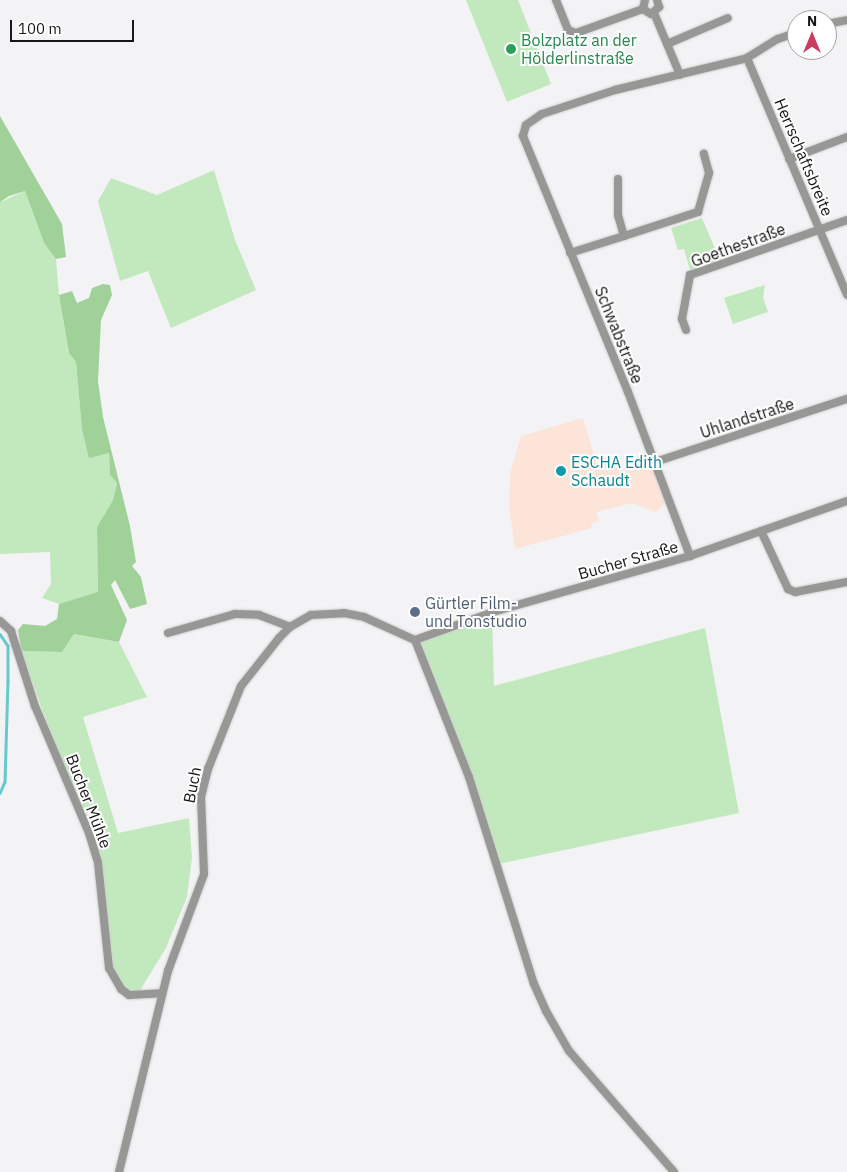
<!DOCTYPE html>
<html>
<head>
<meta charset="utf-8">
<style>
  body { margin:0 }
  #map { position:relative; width:847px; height:1172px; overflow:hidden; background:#f3f3f5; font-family:"IBM Plex Sans",sans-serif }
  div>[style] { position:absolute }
  .industrial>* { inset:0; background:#fce4d9 }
  .green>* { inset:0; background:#c2e9be }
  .forest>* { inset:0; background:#9fd199 }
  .stream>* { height:2.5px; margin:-1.25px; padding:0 1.25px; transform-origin:1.25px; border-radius:1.25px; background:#67c9cd }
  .roads { filter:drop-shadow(0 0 1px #d0d0d1) drop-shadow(0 0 1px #d0d0d1) }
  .minor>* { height:8px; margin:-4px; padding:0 4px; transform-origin:4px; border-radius:4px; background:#979796 }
  .dots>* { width:14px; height:14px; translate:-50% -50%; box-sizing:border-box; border:2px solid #fff; border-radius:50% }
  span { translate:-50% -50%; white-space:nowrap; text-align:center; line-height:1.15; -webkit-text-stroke:4px #fff; paint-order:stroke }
  .leisure-label { font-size:16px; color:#27864d }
  .left { translate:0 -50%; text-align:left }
  .street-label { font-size:16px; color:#161617 }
  .culture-label { font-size:16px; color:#0d838f }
  .service-label { font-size:16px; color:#4e5e75 }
  .north { position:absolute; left:787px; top:10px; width:50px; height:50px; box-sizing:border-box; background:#fff; border:1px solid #a2a2a2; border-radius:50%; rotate:0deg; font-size:14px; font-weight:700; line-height:20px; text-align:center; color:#161617 }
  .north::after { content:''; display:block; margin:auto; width:18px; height:22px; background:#cb3c61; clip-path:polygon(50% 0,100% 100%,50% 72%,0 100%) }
  .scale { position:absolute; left:10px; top:20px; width:124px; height:22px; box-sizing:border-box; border:2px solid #161617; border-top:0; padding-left:6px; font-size:15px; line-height:18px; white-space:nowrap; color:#161617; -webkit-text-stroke:4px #fff; paint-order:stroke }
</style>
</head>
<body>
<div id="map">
  <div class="industrial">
    <i style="clip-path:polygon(583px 418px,596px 461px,630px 470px,652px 464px,666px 503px,656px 512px,632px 503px,596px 512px,599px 521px,591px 523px,592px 528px,515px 549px,509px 507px,510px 473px,521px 436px)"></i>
  </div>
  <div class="green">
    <i style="clip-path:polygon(466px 0,518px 0,551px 84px,507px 102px)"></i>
    <i style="clip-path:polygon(214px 170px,235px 240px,256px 290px,171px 328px,148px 271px,120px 281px,98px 201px,111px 178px,157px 195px)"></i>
    <i style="clip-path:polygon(25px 191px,44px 243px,56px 259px,59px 295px,69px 353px,76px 362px,82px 430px,89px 457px,109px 453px,110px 475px,117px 483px,113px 500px,97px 527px,98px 593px,59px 604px,42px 598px,51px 584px,50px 552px,0 554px,0 202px)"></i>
    <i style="clip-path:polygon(702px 218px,720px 260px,690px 270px,684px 249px,678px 250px,671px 228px)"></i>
    <i style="clip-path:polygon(765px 285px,763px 297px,768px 312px,733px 324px,724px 298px)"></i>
    <i style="clip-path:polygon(492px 614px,494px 686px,705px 628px,739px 813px,498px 864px,464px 754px,419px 648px,421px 639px)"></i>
    <i style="clip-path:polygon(74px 634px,119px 642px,147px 697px,83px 717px,118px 833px,189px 818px,192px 858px,187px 897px,166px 948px,139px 992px,128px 991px,120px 984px,114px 972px,102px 874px,21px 651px,62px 652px)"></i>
  </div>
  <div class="forest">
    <i style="clip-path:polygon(0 116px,62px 224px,66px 257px,56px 259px,44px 243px,25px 191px,9px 196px,0 202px)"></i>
    <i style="clip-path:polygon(103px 284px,110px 285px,112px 295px,101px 320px,98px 381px,103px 417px,130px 526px,136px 562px,132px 566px,141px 577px,147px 604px,130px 609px,115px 580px,111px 585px,127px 620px,119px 642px,74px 634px,62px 652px,21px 651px,18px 630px,23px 624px,45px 626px,57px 619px,59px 604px,98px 592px,97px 527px,113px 500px,117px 483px,110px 475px,109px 453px,89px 458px,82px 430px,76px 362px,69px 353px,59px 295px,72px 291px,77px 303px,89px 298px,92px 288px)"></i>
  </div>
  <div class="stream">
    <i style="left:0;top:634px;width:14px;rotate:56deg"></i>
    <i style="left:8px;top:646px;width:35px;rotate:90deg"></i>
    <i style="left:8px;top:681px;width:101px;rotate:91.7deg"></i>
    <i style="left:5px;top:782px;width:12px;rotate:114deg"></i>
  </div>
  <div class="roads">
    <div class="minor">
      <i style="left:556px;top:0;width:32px;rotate:68deg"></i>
      <i style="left:568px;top:30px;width:9px;rotate:21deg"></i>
      <i style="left:576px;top:33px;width:71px;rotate:-19.7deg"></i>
      <i style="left:645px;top:0;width:9px;rotate:103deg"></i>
      <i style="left:643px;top:9px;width:9px;rotate:32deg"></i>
      <i style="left:651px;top:14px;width:11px;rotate:-41deg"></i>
      <i style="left:659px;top:7px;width:7px;rotate:-106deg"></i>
      <i style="left:654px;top:13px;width:67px;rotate:67.2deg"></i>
      <i style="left:827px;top:24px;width:20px;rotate:-11deg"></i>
      <i style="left:667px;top:44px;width:66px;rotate:-23.1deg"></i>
      <i style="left:747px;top:58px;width:257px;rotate:67.1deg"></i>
      <i style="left:789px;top:159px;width:62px;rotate:-20.8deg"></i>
      <i style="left:624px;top:236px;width:78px;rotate:-18deg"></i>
      <i style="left:698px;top:212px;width:41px;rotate:-74.2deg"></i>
      <i style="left:709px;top:173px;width:20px;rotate:-105deg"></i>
      <i style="left:570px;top:253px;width:57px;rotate:-17.5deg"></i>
      <i style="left:624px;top:236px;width:22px;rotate:-106deg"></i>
      <i style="left:618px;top:215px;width:36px;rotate:-90deg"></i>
      <i style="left:686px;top:330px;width:12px;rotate:-110deg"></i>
      <i style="left:682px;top:319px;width:45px;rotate:-79.7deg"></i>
      <i style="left:690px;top:275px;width:166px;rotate:-19.3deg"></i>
      <i style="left:655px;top:462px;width:202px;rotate:-18.2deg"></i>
      <i style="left:761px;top:531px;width:64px;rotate:65deg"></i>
      <i style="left:788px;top:589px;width:8px;rotate:23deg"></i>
      <i style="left:795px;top:592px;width:53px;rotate:-10.9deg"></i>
      <i style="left:690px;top:556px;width:175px;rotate:-110.7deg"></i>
      <i style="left:628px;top:392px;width:277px;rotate:-112.3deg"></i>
      <i style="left:523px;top:136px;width:11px;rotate:-75deg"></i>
      <i style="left:526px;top:125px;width:19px;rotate:-35deg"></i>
      <i style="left:542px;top:114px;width:77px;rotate:-18.2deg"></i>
      <i style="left:615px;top:90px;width:136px;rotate:-13.6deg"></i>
      <i style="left:747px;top:58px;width:36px;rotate:-32deg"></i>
      <i style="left:778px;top:39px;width:20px;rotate:-20deg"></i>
      <i style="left:0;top:621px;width:15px;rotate:42deg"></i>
      <i style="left:11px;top:631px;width:79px;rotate:72.3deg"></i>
      <i style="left:35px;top:706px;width:138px;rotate:67deg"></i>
      <i style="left:89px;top:833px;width:31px;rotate:73deg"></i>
      <i style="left:98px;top:863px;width:106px;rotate:84deg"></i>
      <i style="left:109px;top:968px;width:24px;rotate:60deg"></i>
      <i style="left:121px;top:989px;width:10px;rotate:37deg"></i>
      <i style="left:129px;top:995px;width:33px;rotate:-3deg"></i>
      <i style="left:168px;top:633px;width:70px;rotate:-15.8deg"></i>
      <i style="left:235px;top:614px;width:24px;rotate:2deg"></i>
      <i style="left:259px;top:615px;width:33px;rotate:21deg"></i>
      <i style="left:415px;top:640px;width:147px;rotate:68.5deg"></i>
      <i style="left:469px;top:777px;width:217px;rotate:72.6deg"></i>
      <i style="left:534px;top:984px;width:30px;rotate:66deg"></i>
      <i style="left:546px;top:1011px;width:46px;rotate:60.1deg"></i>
      <i style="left:569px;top:1051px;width:160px;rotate:49deg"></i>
      <i style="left:415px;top:640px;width:86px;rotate:-19.7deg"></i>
      <i style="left:496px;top:611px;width:202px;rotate:-15.8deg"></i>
      <i style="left:690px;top:556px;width:166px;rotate:-19.3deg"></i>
      <i style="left:119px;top:1172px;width:207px;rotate:-76.3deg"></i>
      <i style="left:168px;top:971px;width:103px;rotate:-69.6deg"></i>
      <i style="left:204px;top:874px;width:77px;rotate:-92.2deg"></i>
      <i style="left:201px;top:797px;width:29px;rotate:-76deg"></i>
      <i style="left:208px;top:769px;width:89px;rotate:-68.3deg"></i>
      <i style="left:241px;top:686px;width:61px;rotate:-51.6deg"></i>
      <i style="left:279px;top:638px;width:16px;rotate:-45deg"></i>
      <i style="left:290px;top:627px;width:24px;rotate:-30deg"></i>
      <i style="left:311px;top:615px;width:33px;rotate:-3deg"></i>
      <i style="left:344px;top:613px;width:20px;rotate:11deg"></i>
      <i style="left:364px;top:617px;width:56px;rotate:24.3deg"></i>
    </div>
  </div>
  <div class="dots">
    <i style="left:511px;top:49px;background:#2e9e5b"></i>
    <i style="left:561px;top:471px;background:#0f9aa8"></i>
    <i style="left:415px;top:612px;background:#5c6f8a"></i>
  </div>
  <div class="leisure-label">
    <span class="left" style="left:521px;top:49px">Bolzplatz an der<br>Hölderlinstraße</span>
  </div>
  <div class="street-label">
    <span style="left:804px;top:157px;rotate:67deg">Herrschaftsbreite</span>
    <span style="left:738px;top:245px;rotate:-20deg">Goethestraße</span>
    <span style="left:619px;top:335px;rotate:68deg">Schwabstraße</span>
    <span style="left:747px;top:418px;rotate:-18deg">Uhlandstraße</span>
    <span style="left:628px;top:560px;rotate:-16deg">Bucher Straße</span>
    <span style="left:192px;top:785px;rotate:-79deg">Buch</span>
    <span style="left:89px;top:801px;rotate:69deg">Bucher Mühle</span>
  </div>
  <div class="culture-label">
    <span class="left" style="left:571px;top:471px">ESCHA Edith<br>Schaudt</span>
  </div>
  <div class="service-label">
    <span class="left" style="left:425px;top:612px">Gürtler Film-<br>und Tonstudio</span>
  </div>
  <div class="north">N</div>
  <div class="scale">100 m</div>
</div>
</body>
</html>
